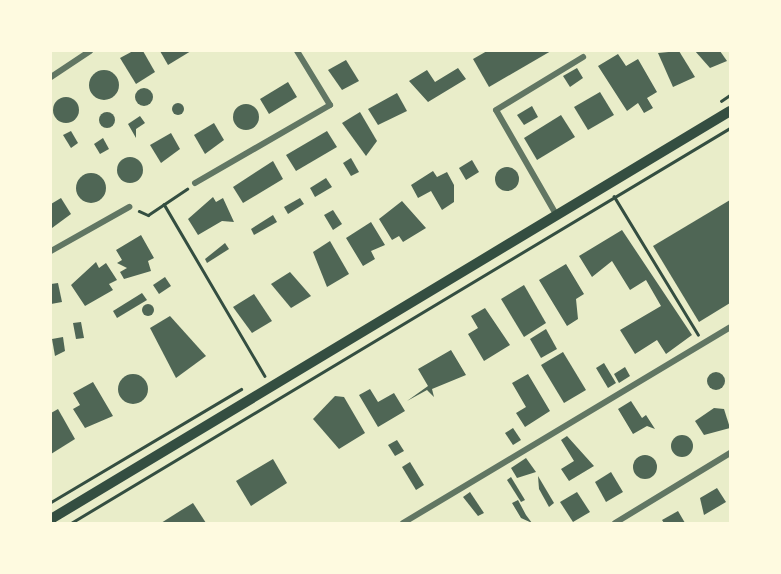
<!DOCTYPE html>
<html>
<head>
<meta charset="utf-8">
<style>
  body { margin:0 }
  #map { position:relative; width:781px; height:574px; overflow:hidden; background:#e9edc9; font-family:Manrope,sans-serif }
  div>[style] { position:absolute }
  .building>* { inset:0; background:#4f6655 }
  .round { border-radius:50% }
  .path>* { height:2.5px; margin:-1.25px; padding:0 1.25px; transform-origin:1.25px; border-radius:1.25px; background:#344e41 }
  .minor>* { height:6px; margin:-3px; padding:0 3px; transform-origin:3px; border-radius:3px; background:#617663 }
  .primary>* { height:10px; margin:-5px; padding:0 5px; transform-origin:5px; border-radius:5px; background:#344e41 }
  span { translate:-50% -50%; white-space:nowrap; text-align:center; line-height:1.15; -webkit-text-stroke:6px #fefae0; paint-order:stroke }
  .frame { position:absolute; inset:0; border:52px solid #fefae0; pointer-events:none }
</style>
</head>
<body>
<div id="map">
  <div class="building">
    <i style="clip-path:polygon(133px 51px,143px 51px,155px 72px,136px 84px,120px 58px)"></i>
    <i style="clip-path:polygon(160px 51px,191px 51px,168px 65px)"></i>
    <i style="clip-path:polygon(487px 51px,551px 51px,489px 87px,473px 59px)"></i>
    <i style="clip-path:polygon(679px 51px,695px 77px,673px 87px,658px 53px)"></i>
    <i style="clip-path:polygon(695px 51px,720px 51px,727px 61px,710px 68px)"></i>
    <i style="clip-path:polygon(618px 54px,626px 66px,638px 59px,657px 92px,647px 98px,653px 108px,644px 113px,638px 103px,627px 111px,598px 66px)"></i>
    <i style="clip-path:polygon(346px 60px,359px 81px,342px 90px,328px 70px)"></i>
    <i style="clip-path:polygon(458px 68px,466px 79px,428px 102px,409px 81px,427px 70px,435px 82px)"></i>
    <i style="clip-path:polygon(577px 68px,583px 78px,570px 87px,563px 76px)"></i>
    <i class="round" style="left:89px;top:70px;width:30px;height:30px"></i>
    <i style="clip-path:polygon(288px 82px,297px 97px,269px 114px,260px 99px)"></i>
    <i class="round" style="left:135px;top:88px;width:18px;height:18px"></i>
    <i style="clip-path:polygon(600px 92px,614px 115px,588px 130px,574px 107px)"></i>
    <i style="clip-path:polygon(397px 93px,407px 111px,378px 125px,368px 109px)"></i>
    <i class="round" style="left:53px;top:97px;width:26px;height:26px"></i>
    <i class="round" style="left:172px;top:103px;width:12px;height:12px"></i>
    <i class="round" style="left:233px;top:104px;width:26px;height:26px"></i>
    <i style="clip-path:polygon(532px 106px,538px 117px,524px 125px,517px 115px)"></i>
    <i class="round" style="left:99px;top:112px;width:16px;height:16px"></i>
    <i style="clip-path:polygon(360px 112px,377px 141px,366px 156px,342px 123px)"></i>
    <i style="clip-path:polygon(561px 115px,575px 137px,537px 160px,524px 138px)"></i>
    <i style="clip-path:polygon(140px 116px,145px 123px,136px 129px,136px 138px,128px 124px)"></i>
    <i style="clip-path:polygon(214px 123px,224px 140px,205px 154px,194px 135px)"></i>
    <i style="clip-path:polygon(71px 131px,78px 143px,71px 148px,63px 135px)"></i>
    <i style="clip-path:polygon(327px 131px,337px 147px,296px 171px,286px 155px)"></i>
    <i style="clip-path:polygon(171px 133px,180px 149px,161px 163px,150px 145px)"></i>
    <i style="clip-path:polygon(103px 138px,109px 149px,100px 154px,94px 144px)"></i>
    <i class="round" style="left:117px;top:157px;width:26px;height:26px"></i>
    <i style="clip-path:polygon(351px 158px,359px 172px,351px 176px,343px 163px)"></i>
    <i style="clip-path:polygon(472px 160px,479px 172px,466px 180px,459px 168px)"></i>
    <i style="clip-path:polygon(273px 161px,283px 179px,243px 203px,233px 187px)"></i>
    <i class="round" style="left:495px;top:167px;width:24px;height:24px"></i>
    <i style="clip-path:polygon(433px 171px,437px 177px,447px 172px,454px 185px,454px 202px,442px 210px,431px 191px,418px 198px,411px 185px)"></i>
    <i class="round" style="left:76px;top:173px;width:30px;height:30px"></i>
    <i style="clip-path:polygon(326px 178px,332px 187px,315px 197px,310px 188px)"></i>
    <i style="clip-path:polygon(213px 197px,216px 202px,223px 198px,234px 222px,222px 221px,198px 235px,188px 219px)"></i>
    <i style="clip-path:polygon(61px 198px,71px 214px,52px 228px,51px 204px)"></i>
    <i style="clip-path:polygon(300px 198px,304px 204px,288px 214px,284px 207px)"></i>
    <i style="clip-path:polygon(730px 200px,730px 303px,699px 322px,653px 246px)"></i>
    <i style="clip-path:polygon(402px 201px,426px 228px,403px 242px,399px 236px,392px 240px,379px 219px)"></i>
    <i style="clip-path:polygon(333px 210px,342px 224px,333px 230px,324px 215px)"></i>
    <i style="clip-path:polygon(273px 215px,277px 222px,254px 235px,251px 229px)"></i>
    <i style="clip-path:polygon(371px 222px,385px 245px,371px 251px,375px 259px,363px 266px,346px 238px)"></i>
    <i style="clip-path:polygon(622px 230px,692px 335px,666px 354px,657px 340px,635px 354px,620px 330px,661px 306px,646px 280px,630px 290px,612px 261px,592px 277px,579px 256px)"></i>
    <i style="clip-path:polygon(141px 235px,154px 258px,148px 261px,151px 271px,124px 279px,120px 272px,127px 268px,117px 263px,122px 260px,116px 250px)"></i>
    <i style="clip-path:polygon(330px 241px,349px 274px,327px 287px,313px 252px)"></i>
    <i style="clip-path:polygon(225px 243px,229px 249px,207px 263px,205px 259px)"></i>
    <i style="clip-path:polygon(96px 262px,99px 268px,106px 263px,117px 280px,109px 284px,113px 290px,85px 306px,71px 285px)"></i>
    <i style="clip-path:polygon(566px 264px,584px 294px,576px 299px,578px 319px,567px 326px,539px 280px)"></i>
    <i style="clip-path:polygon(290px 272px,311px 296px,291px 308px,271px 284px)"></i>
    <i style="clip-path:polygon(165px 277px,171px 286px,159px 294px,153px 285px)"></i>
    <i style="clip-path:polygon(58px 283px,62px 302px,51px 304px,51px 284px)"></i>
    <i style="clip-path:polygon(524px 285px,546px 323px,524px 337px,501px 299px)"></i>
    <i style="clip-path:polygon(142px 293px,147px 300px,117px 318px,113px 311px)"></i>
    <i style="clip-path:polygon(254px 294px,272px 321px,252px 333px,233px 307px)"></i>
    <i class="round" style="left:142px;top:304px;width:12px;height:12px"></i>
    <i style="clip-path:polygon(485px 308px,510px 345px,484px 361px,468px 334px,478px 328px,471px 316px)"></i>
    <i style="clip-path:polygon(170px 316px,206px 356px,176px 378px,150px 328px)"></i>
    <i style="clip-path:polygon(81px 322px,84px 338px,76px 339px,73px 323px)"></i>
    <i style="clip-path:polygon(546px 329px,557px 349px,541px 358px,530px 339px)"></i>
    <i style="clip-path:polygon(63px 337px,65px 351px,55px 356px,52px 339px)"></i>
    <i style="clip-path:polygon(451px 350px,466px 375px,432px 389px,434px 397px,427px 390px,407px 401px,428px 386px,418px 369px)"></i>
    <i style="clip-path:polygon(563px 352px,586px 390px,564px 403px,541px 365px)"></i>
    <i style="clip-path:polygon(604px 363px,616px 383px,608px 388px,596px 368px)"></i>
    <i style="clip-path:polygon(625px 367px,630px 376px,619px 383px,614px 374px)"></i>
    <i class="round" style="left:707px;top:372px;width:18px;height:18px"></i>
    <i class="round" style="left:118px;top:374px;width:30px;height:30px"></i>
    <i style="clip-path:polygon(528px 374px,550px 411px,525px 427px,516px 413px,526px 407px,512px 383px)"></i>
    <i style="clip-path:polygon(93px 382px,113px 416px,85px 428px,73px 409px,80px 405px,73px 393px)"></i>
    <i style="clip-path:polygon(370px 389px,378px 402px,394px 393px,405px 411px,378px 427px,359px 395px)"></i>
    <i style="clip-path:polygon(335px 396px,344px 397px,365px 433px,339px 449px,313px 419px)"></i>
    <i style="clip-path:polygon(631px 401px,642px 418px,646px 415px,655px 429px,647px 426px,633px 434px,618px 409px)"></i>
    <i style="clip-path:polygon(714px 408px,724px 409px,730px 428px,704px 435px,695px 421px)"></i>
    <i style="clip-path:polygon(58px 409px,75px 439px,51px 454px,51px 413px)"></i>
    <i style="clip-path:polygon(513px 428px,521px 440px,513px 445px,505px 433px)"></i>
    <i class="round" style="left:671px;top:435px;width:22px;height:22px"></i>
    <i style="clip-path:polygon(567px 436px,594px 466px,569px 481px,561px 469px,574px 461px,561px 440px)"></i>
    <i style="clip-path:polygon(397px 440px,404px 451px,395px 456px,388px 445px)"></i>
    <i class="round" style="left:633px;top:455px;width:24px;height:24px"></i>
    <i style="clip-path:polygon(526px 458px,536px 472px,517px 478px,511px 468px)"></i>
    <i style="clip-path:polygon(273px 459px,287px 483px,251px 506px,236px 481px)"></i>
    <i style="clip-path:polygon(410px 462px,424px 485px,416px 490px,402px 467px)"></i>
    <i style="clip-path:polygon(611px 472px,623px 492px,606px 502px,595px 482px)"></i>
    <i style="clip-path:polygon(538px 476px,554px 503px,549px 507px,539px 489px)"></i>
    <i style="clip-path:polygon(511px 477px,525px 500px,521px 502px,507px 480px)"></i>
    <i style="clip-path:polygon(717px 488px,726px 502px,704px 515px,700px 498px)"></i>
    <i style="clip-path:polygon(470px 492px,484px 513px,478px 516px,463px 497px)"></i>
    <i style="clip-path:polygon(577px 492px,590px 512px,573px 522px,560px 502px)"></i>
    <i style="clip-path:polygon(518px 500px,526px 515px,532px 523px,521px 518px,512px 503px)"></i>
    <i style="clip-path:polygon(193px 503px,206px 523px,161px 523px,180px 511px)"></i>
    <i style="clip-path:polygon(678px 511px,685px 523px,664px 523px,662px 520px)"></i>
  </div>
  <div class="path">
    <i style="left:721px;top:101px;width:11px;rotate:-34deg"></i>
    <i style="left:614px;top:196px;width:162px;rotate:58.7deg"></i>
    <i style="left:164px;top:204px;width:199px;rotate:59.6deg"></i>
    <i style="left:139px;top:211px;width:10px;rotate:24deg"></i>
    <i style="left:148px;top:215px;width:47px;rotate:-33.7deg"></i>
    <i style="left:51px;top:502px;width:221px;rotate:-30.7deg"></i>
    <i style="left:71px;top:523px;width:768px;rotate:-30.94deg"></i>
  </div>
  <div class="minor">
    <i style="left:51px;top:77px;width:47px;rotate:-33.7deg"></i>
    <i style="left:195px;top:183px;width:156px;rotate:-30deg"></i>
    <i style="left:330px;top:105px;width:63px;rotate:-121.4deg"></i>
    <i style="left:557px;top:216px;width:122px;rotate:-119.9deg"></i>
    <i style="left:496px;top:110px;width:102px;rotate:-31.3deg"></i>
    <i style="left:51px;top:251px;width:90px;rotate:-29.4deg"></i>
    <i style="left:403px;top:523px;width:381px;rotate:-30.9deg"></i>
    <i style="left:615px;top:523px;width:135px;rotate:-31.3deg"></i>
  </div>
  <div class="primary">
    <i style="left:51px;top:519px;width:792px;rotate:-31deg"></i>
  </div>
  <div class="frame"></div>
</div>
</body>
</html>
